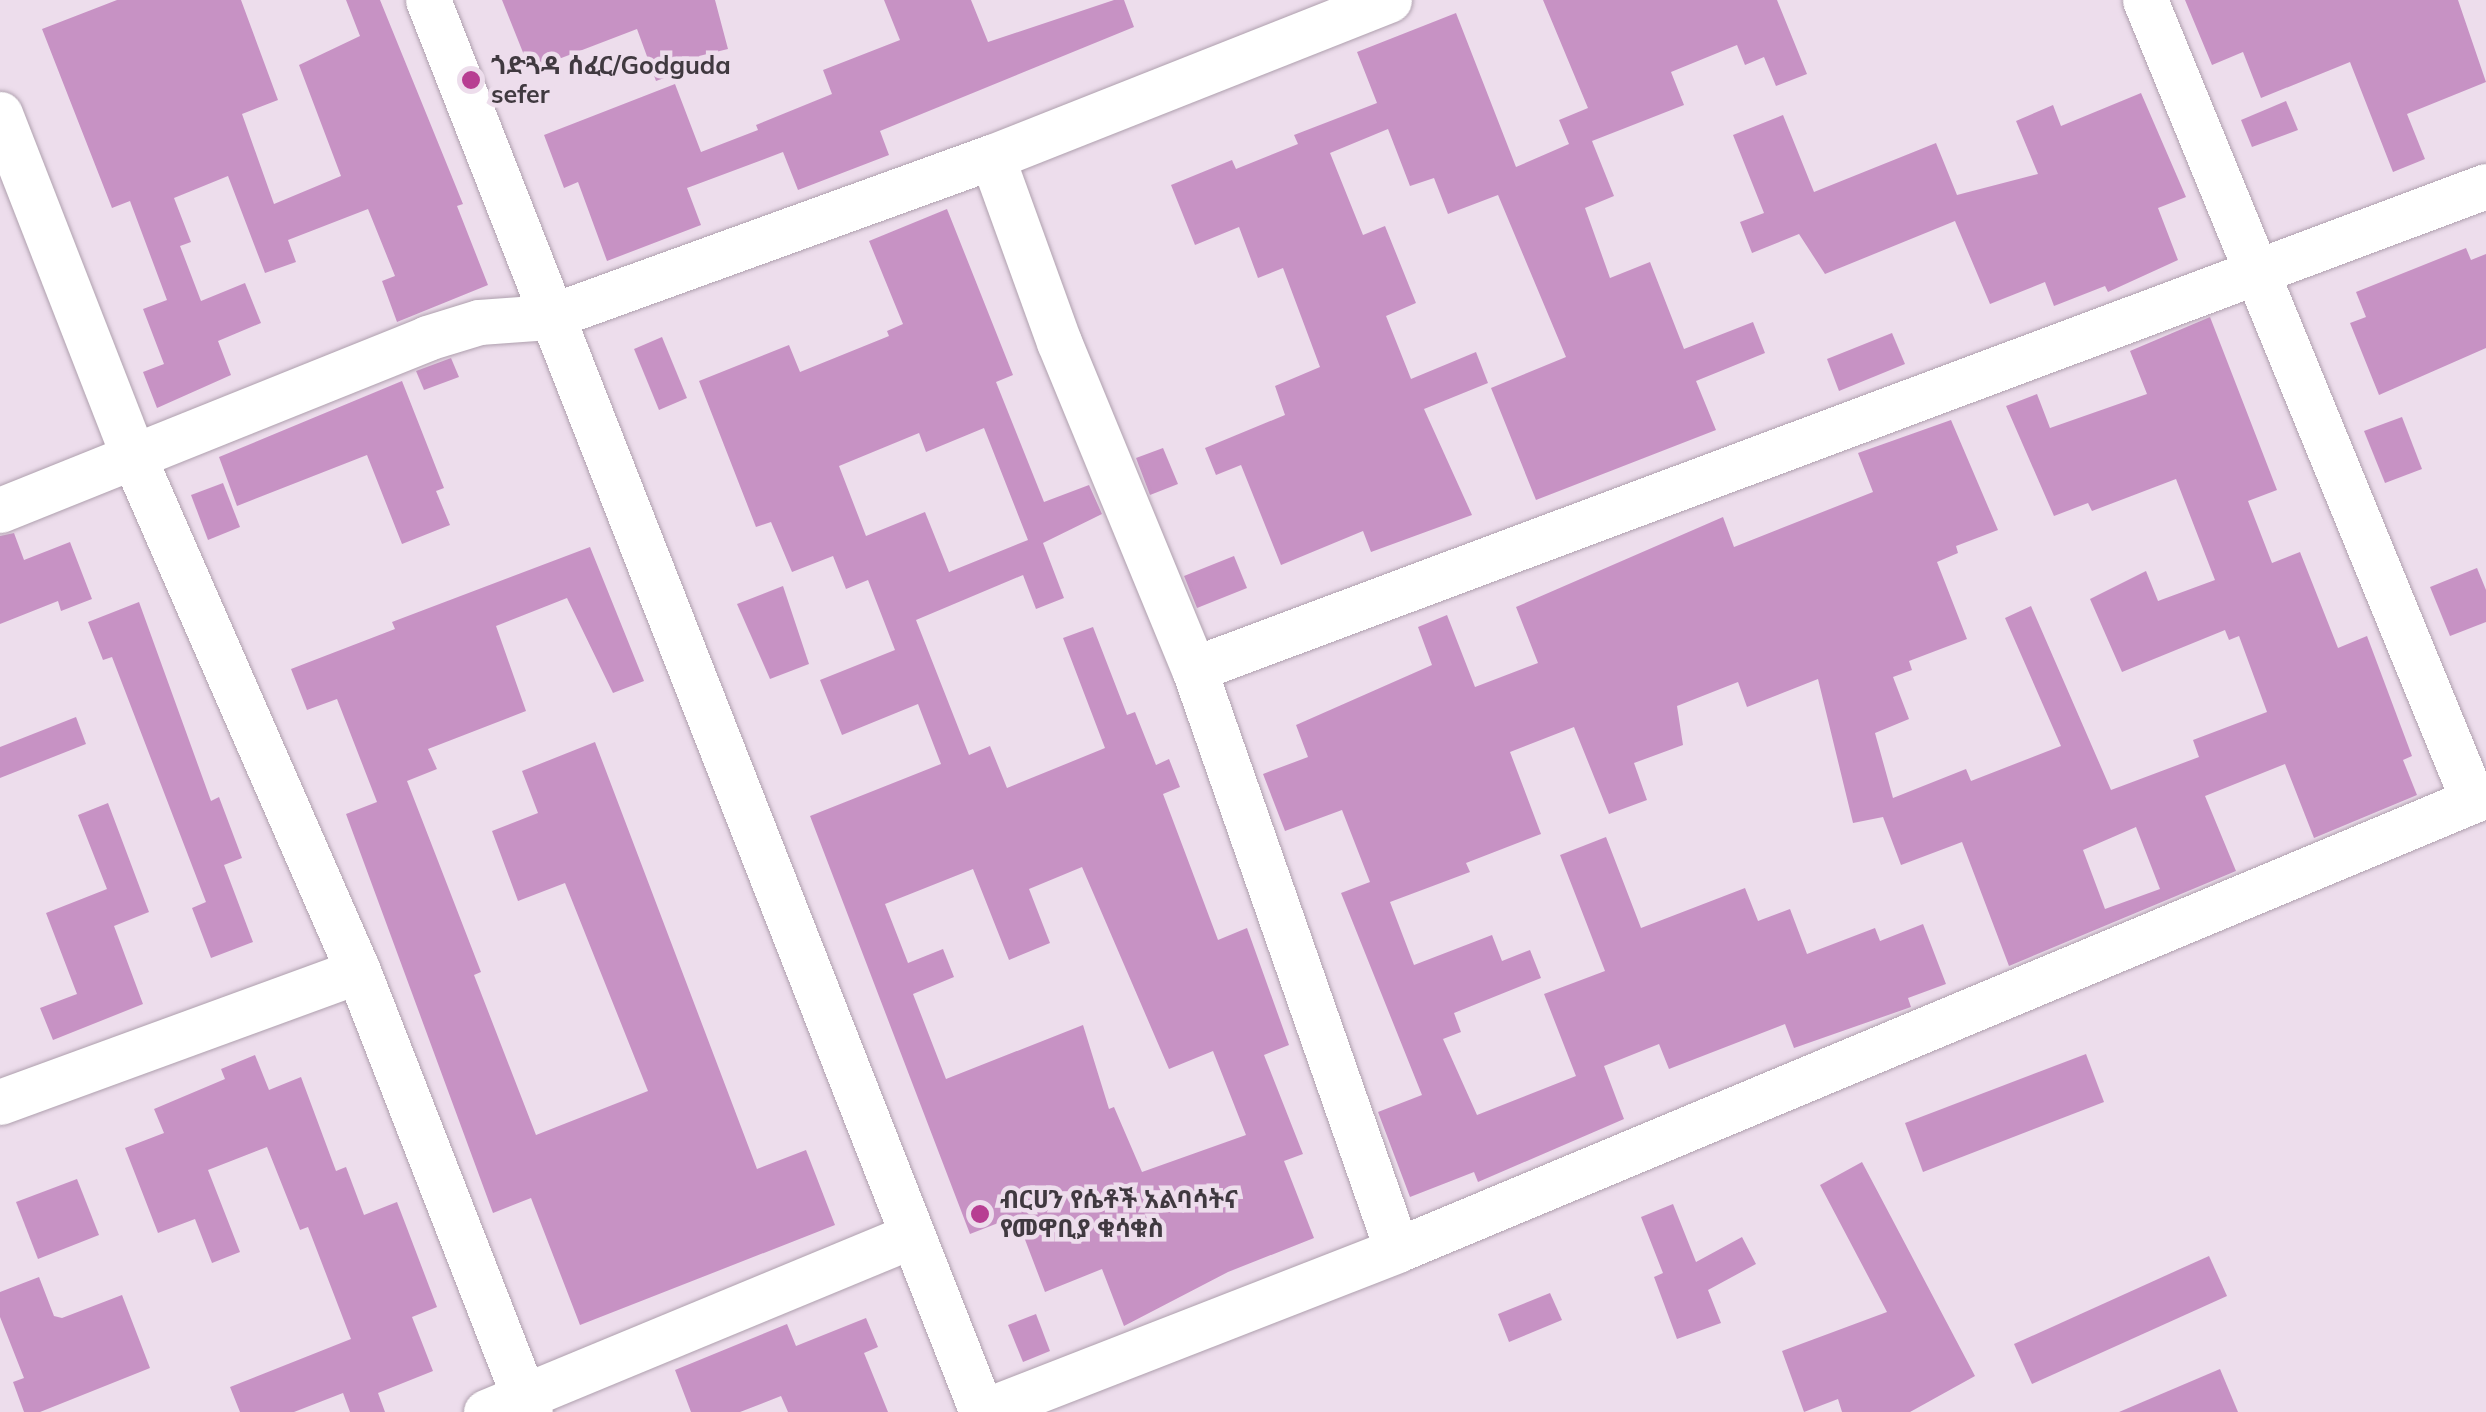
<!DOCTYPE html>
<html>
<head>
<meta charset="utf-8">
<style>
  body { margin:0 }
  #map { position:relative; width:2486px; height:1412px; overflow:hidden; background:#edddec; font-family:Mulish,"Noto Sans Ethiopic",sans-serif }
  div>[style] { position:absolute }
  .building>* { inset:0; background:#c792c4 }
  .roads { filter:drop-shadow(0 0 2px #afa0ae) drop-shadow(0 0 2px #afa0ae) }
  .minor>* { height:45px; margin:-22.5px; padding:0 22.5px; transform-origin:22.5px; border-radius:22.5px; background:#fff }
  .dots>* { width:28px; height:28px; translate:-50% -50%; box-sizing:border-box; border:5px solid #edddec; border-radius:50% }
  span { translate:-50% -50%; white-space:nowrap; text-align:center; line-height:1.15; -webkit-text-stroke:9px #edddec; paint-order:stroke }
  .poi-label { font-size:25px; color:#403940; font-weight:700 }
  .left { translate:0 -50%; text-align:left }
</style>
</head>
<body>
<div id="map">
  <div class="building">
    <i style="clip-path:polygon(117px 0,241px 0,278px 100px,242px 114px,274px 204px,341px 176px,299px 65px,360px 36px,346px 0,380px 0,463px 204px,457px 206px,488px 285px,397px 322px,382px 281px,395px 276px,368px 209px,288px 240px,296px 262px,265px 273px,228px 176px,174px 198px,191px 242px,180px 246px,201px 301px,245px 283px,261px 323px,218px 341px,231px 375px,157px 408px,143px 372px,164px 364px,143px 309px,167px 300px,130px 201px,112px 208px,42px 29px)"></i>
    <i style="clip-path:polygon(502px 0,715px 0,728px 49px,699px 56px,702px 64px,656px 81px,637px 29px,530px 70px)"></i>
    <i style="clip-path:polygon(884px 0,971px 0,988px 42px,1114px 0,1124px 0,1134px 27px,880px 131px,889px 155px,798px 190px,783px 152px,687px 188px,701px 225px,607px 261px,578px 182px,564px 188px,544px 135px,675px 84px,701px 152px,758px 130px,756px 125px,832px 94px,823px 70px,900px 40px)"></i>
    <i style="clip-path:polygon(1543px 0,1777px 0,1807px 74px,1776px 86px,1764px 57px,1745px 65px,1737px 45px,1671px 72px,1684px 105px,1592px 141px,1614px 196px,1585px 208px,1610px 278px,1650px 262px,1684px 349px,1753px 322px,1765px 353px,1696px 381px,1716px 430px,1536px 500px,1491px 388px,1566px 357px,1498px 195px,1448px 214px,1434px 178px,1410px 186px,1388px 129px,1330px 153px,1363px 235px,1385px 226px,1416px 303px,1386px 316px,1411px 379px,1476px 352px,1488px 383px,1424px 409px,1472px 515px,1371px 552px,1363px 531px,1281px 565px,1241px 465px,1216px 475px,1205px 448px,1285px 415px,1275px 386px,1320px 367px,1283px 268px,1258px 278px,1239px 227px,1195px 245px,1171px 185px,1232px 160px,1236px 169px,1298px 144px,1294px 135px,1377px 103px,1357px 52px,1456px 13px,1516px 167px,1569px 144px,1559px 120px,1588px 108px)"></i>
    <i style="clip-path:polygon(2185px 0,2458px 0,2486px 82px,2407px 114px,2425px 159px,2393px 172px,2350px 62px,2261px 98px,2243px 52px,2212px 65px)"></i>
    <i style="clip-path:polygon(2141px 93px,2186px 197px,2158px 208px,2178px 260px,2108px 292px,2105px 286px,2054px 306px,2045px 282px,1990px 304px,1955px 221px,1825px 274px,1799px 234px,1752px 253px,1740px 222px,1764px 213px,1733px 135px,1783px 115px,1814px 192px,1936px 143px,1957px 195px,2038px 174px,2016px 121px,2053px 105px,2061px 126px)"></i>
    <i style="clip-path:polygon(2286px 101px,2298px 130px,2252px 147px,2241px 120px)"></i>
    <i style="clip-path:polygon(evenodd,947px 209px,1013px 375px,996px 382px,1044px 502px,1089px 485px,1102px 514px,1043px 543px,1064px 598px,1036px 609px,1023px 575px,916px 620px,969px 755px,990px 746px,1007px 788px,1105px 748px,1063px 638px,1093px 627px,1127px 715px,1135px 712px,1156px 765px,1169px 759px,1180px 787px,1163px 794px,1218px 940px,1247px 928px,1289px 1045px,1264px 1055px,1303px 1154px,1284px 1161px,1314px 1238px,1228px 1272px,1124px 1326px,1102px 1269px,1045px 1292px,1016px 1216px,970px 1234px,810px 816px,941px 764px,918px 704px,842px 735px,820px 680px,895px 650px,868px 580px,846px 589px,833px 556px,792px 572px,771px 522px,756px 527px,699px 381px,789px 345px,800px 372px,889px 336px,887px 331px,903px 324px,869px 241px,947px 209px,984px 428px,1028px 540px,949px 572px,925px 512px,866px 536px,839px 466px,919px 433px,926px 452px,984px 428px,947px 209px,1082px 867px,1169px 1069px,1213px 1051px,1246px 1135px,1142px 1172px,1114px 1107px,1109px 1109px,1083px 1025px,946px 1079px,913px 994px,954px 977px,943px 949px,908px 963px,885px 904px,973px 869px,1009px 960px,1050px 943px,1029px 889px,1082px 867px)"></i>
    <i style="clip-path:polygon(2466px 248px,2471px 260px,2486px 254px,2486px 348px,2379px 395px,2350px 323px,2366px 317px,2356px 292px)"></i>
    <i style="clip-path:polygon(evenodd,2210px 317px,2277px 490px,2248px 501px,2272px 563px,2300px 552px,2338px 648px,2367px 636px,2412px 756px,2403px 760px,2417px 795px,2314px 838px,2285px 764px,2205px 796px,2236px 871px,2009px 966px,1962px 842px,1901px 865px,1883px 817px,1853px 823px,1818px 679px,1747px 707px,1738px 682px,1677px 706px,1683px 745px,1634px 763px,1647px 800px,1609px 814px,1574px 727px,1510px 752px,1541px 834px,1466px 863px,1470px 872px,1390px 902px,1414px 965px,1492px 935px,1502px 961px,1530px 950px,1541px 978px,1454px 1013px,1461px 1032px,1443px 1039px,1477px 1115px,1576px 1076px,1544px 994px,1605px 971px,1560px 855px,1606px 837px,1641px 928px,1745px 888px,1758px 921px,1790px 909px,1807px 954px,1875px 928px,1880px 941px,1923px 924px,1946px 984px,1908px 998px,1911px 1007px,1794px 1048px,1785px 1024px,1669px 1069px,1659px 1044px,1604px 1066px,1624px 1119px,1478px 1182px,1474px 1172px,1410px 1197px,1378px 1112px,1422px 1095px,1341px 893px,1370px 882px,1342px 810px,1285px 831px,1263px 774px,1308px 757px,1296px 725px,1432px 665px,1418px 627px,1447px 615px,1475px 687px,1538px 663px,1516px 607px,1723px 517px,1734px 547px,1873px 492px,1858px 453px,1951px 420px,1998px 530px,1956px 546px,1958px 553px,1937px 562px,1967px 639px,1909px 661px,1912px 670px,1893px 677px,1909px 719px,1875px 733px,1893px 798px,1966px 769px,1971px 781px,2061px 746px,2005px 618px,2031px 606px,2111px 790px,2199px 757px,2193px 740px,2267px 712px,2239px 636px,2229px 640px,2225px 630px,2122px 672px,2090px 599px,2146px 571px,2158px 601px,2215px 580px,2176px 479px,2092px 511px,2088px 503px,2054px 516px,2006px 406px,2037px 394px,2050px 428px,2147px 394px,2130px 351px,2210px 317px,2136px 827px,2160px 889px,2105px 909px,2083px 850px,2136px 827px)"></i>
    <i style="clip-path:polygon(1892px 333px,1905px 364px,1839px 391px,1827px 359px)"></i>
    <i style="clip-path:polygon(662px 337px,687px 398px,659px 410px,634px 349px)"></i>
    <i style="clip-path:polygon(451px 358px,459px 377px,424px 390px,416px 371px)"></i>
    <i style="clip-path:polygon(402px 381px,444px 488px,436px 491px,450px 525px,402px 544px,367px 455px,237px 506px,219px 457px)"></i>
    <i style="clip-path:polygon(2402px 417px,2422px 469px,2385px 483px,2364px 431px)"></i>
    <i style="clip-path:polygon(1163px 448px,1178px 484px,1150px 495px,1136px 458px)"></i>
    <i style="clip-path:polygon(223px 483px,240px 527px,208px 540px,191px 495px)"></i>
    <i style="clip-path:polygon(14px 533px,24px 560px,70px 542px,92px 599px,61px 611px,58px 601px,0 624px,0 536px)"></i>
    <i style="clip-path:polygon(590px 547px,644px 681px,613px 693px,567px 598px,496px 626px,526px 711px,428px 749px,437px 769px,407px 781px,481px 972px,474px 975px,536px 1135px,648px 1091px,565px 883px,518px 901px,492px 831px,538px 813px,522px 771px,595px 742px,757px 1169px,806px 1150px,835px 1225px,580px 1325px,531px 1198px,493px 1213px,346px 814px,377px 802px,337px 699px,307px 710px,291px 669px,395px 629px,392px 622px)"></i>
    <i style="clip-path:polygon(1234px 556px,1247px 588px,1197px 608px,1184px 576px)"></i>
    <i style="clip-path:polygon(2477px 568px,2486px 590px,2486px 622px,2450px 636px,2430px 587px)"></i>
    <i style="clip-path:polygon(783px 586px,809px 664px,770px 679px,737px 604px)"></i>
    <i style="clip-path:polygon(139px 602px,211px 801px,219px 797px,242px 858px,224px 865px,253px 942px,211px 958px,192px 908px,206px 902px,112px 657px,103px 660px,88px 622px)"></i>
    <i style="clip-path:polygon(76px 717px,86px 744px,0 778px,0 747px)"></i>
    <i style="clip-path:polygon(108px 803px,149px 912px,114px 926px,143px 1004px,53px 1040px,40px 1008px,77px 994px,46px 913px,107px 889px,78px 815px)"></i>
    <i style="clip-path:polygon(2086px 1054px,2104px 1102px,1923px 1172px,1905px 1123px)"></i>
    <i style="clip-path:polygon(255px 1055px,269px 1090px,301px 1077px,336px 1171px,346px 1167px,364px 1215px,397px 1202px,437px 1307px,412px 1317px,433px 1371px,378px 1393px,385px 1412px,350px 1412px,343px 1393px,294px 1412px,240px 1412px,230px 1387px,351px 1339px,308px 1227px,300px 1230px,267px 1147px,208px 1170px,240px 1252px,212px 1263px,195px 1219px,158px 1233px,125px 1148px,164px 1133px,154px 1109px,225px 1079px,221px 1069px)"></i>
    <i style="clip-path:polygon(1862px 1162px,1975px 1376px,1910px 1412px,1842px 1412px,1838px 1399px,1804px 1412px,1782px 1351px,1887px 1312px,1820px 1185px)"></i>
    <i style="clip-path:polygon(77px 1179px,99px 1235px,38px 1259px,16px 1202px)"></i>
    <i style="clip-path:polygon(1673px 1204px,1696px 1262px,1742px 1237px,1756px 1264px,1708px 1290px,1721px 1323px,1677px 1339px,1654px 1277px,1663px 1273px,1641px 1217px)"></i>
    <i style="clip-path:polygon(2209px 1256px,2227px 1296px,2032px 1384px,2014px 1344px)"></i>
    <i style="clip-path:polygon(39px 1277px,54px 1316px,62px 1318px,122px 1295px,150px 1368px,40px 1412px,24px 1412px,13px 1382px,24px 1378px,0 1317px,0 1292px)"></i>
    <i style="clip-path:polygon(1550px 1293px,1562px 1320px,1509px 1342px,1498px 1314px)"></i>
    <i style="clip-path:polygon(1036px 1314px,1050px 1351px,1023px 1362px,1008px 1325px)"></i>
    <i style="clip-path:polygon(866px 1318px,878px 1347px,864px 1353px,888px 1412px,788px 1412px,781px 1396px,740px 1412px,691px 1412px,675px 1370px,787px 1324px,796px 1346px)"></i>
    <i style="clip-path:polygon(2220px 1369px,2238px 1412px,2119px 1412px)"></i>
  </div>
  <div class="roads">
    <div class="minor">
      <i style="left:428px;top:0;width:1517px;rotate:68.58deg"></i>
      <i style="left:982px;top:1412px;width:445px;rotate:-21.3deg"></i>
      <i style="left:1397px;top:1250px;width:1180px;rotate:-22.68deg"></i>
      <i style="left:2145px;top:0;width:865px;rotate:67.71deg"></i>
      <i style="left:0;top:114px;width:369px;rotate:68.7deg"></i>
      <i style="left:134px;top:458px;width:560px;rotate:66.41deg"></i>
      <i style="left:358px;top:971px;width:473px;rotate:68.7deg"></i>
      <i style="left:992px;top:157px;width:197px;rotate:70.1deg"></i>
      <i style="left:1059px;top:342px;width:354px;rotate:67.6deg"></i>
      <i style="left:1194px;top:669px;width:615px;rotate:70.74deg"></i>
      <i style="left:0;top:510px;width:460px;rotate:-21.9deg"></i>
      <i style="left:427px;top:338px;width:54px;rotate:-17.1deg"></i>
      <i style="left:479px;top:322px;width:70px;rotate:-4.1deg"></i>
      <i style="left:549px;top:317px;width:471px;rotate:-19.9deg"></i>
      <i style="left:992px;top:157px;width:427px;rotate:-21.6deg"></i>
      <i style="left:1194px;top:669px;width:1379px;rotate:-20.5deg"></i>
      <i style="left:0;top:1102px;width:381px;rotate:-20.1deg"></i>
      <i style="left:486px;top:1412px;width:458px;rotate:-22.5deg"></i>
    </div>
  </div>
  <div class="dots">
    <i style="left:471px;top:80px;background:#b73e92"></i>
    <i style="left:980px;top:1214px;background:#b73e92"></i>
  </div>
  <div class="poi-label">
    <span class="left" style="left:491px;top:80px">ጎድጓዳ ሰፈር/Godguda<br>sefer</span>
    <span class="left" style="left:1000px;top:1214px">ብርሀን የሴቶች አልባሳትና<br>የመዋቢያ ቁሳቁስ</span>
  </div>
</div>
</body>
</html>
